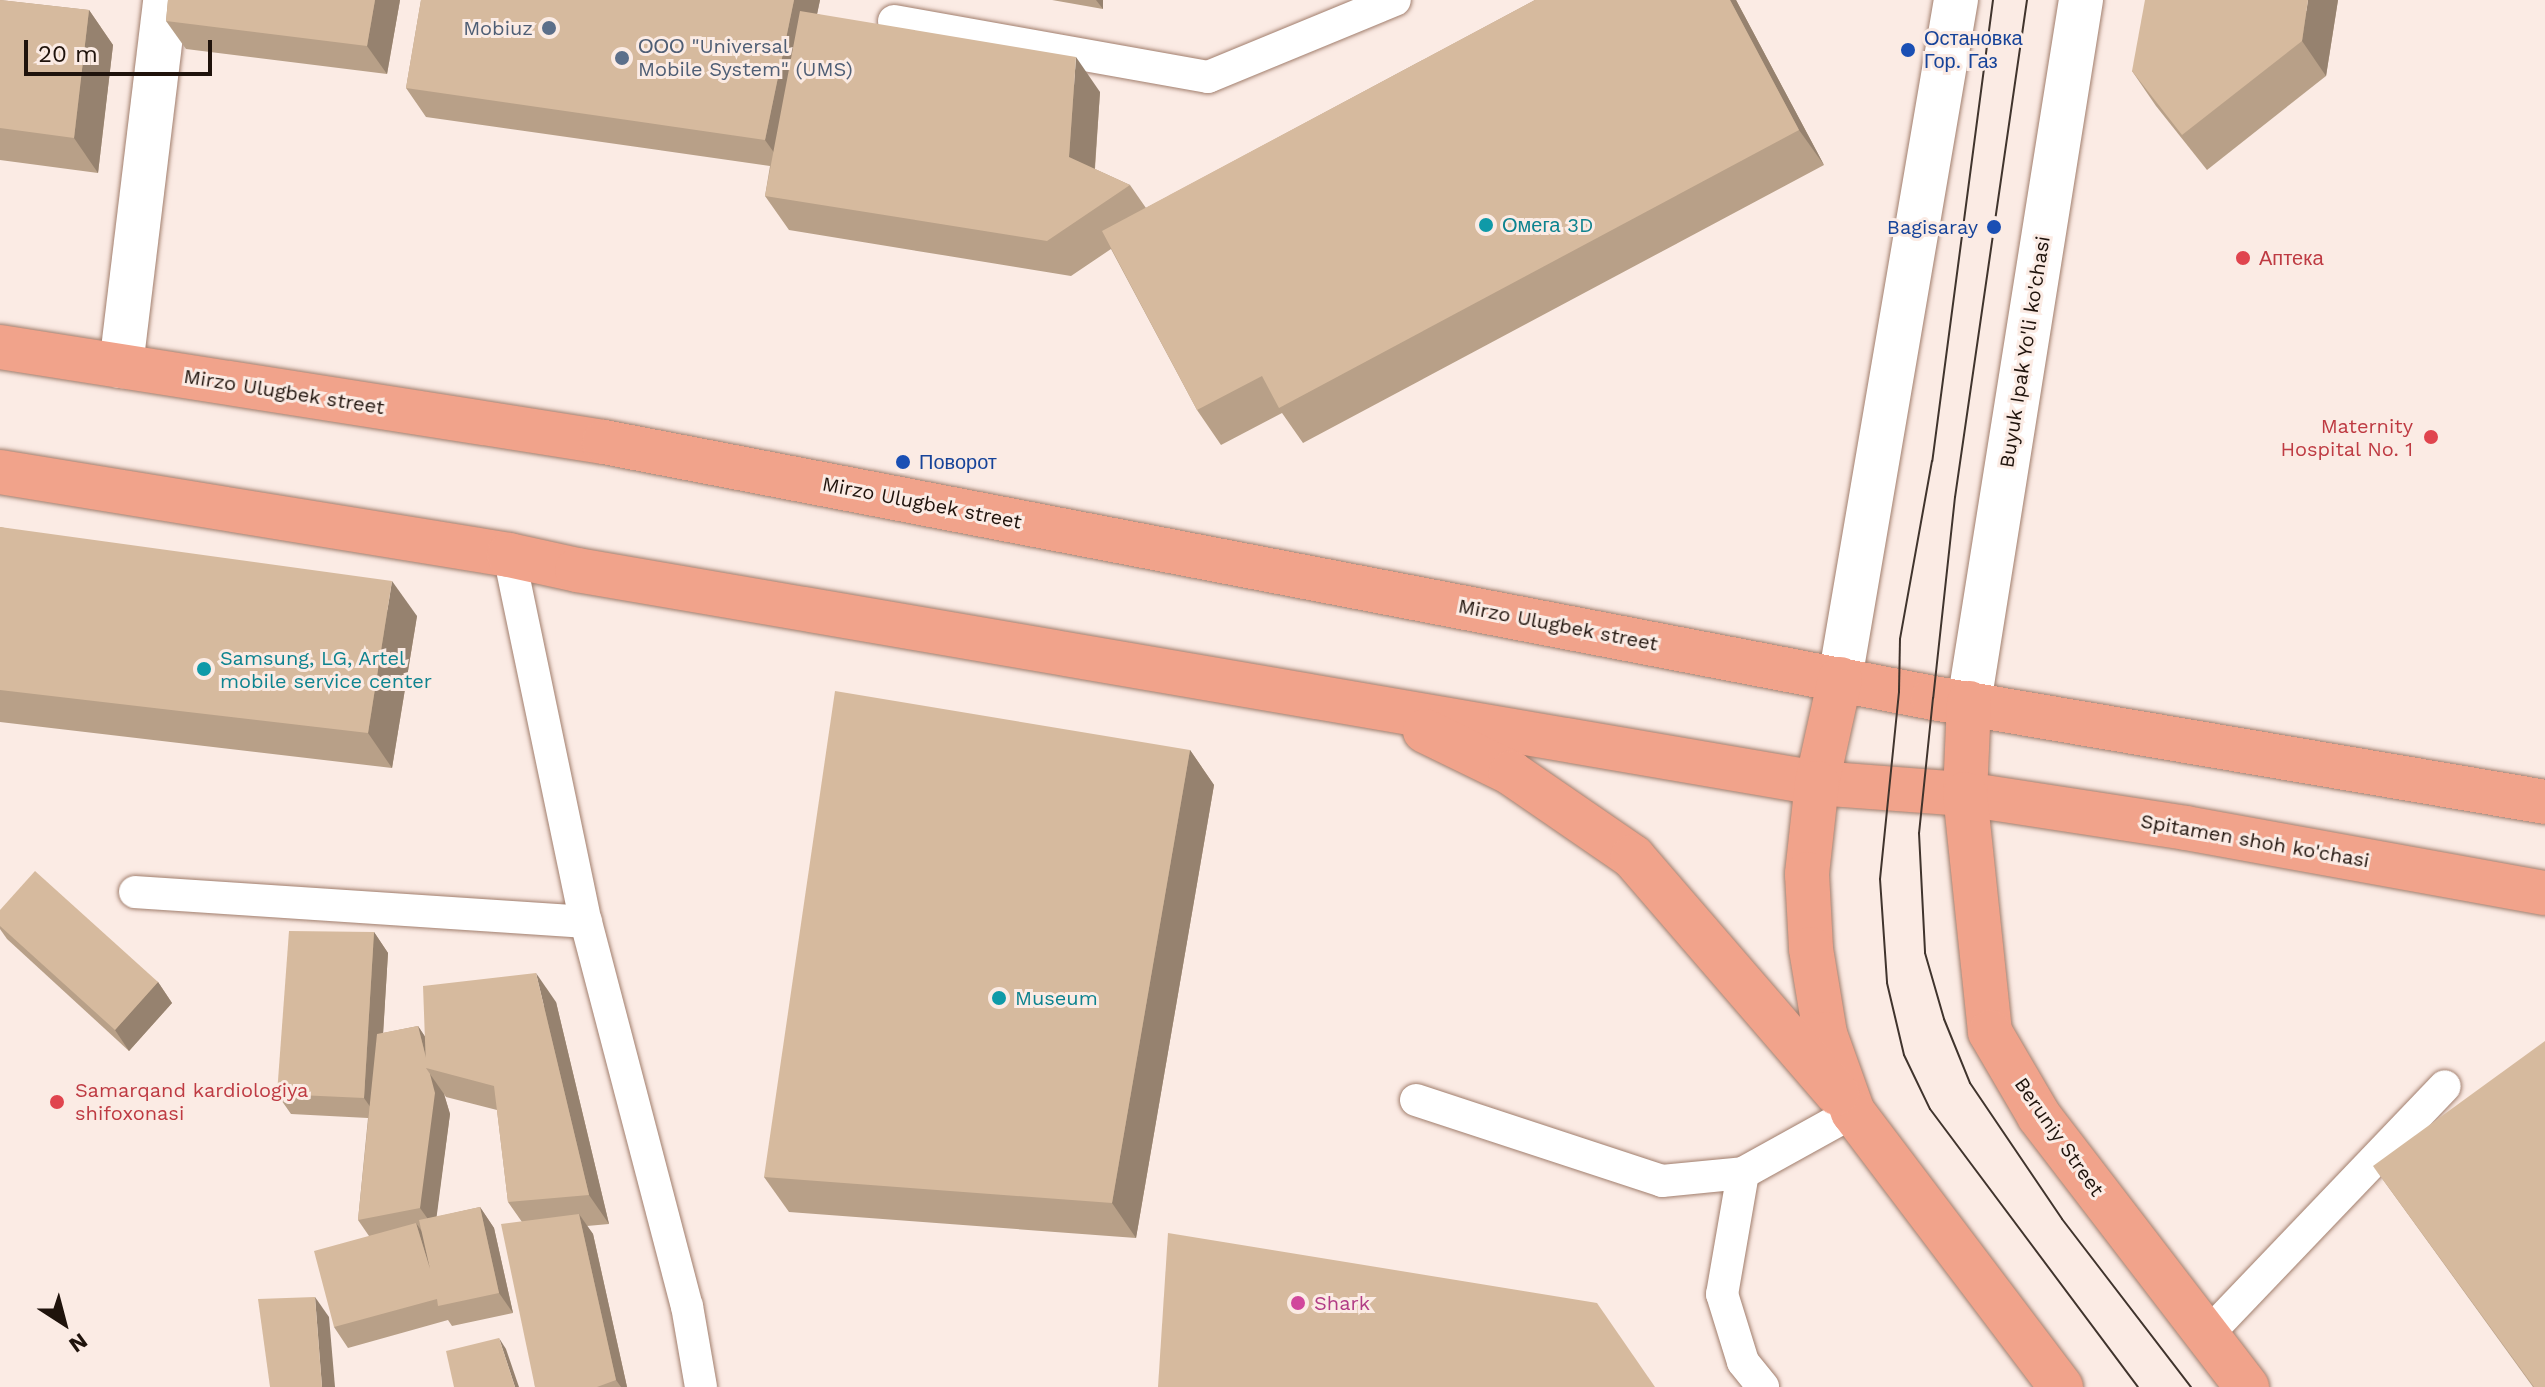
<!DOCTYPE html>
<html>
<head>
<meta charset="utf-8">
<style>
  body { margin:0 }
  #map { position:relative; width:2545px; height:1387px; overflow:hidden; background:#fbebe4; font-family:"Work Sans",sans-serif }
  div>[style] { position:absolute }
  .roads { filter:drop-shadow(0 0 2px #a17e6d) drop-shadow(0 0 2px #a17e6d) }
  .lane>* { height:32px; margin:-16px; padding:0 16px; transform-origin:16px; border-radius:16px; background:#fff }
  .street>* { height:44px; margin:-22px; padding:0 22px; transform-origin:22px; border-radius:22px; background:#fff }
  .secondary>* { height:44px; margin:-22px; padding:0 22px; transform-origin:22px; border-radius:22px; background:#fff }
  .primary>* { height:44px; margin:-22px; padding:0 22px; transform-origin:22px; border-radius:22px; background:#f1a38b }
  .tram>* { height:2px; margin:-1px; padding:0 1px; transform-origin:1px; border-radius:1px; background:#40342d }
  .wall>* { inset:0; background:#b8a088 }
  .shaded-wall>* { inset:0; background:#96826f }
  .building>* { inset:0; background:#d6ba9e }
  .dots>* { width:22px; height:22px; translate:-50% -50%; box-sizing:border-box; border:4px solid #fbebe4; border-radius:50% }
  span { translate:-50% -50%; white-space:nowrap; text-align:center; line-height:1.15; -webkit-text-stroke:6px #fbebe4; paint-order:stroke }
  .service-label { font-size:20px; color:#4e5e75 }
  .right { translate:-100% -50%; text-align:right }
  .left { translate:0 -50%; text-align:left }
  .transit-label { font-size:20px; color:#164399 }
  .culture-label { font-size:20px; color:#0d838f }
  .health-label { font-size:20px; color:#be3a42 }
  .street-label { font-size:20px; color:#1f130c }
  .hotel-label { font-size:20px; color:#b23c85 }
  .north { position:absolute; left:24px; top:1283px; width:80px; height:80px; -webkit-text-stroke:6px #fbebe4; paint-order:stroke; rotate:144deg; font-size:22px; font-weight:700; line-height:32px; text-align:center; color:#1f130c }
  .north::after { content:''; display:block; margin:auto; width:28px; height:36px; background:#1f130c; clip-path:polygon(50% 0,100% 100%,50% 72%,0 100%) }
  .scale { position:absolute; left:24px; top:40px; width:188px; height:36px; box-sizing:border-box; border:4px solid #1f130c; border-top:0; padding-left:10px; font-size:24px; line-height:28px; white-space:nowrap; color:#1f130c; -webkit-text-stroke:6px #fbebe4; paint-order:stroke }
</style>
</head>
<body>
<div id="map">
  <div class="roads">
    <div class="lane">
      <i style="left:894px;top:21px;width:319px;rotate:10.1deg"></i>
      <i style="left:1208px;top:77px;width:202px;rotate:-22.4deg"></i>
      <i style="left:509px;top:555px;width:375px;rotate:78.2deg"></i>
      <i style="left:586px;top:922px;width:397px;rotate:75.3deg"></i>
      <i style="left:687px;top:1306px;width:82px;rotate:80.2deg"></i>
      <i style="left:135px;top:892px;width:452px;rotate:3.8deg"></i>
      <i style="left:1416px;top:1100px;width:259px;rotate:18.2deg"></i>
      <i style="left:1662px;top:1181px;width:81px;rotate:-5.6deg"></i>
      <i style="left:1743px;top:1173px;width:126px;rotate:-29deg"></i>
      <i style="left:1743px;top:1173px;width:123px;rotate:99.8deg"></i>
      <i style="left:1722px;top:1294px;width:71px;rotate:72.8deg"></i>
      <i style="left:1743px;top:1362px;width:32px;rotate:51deg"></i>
      <i style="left:2207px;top:1335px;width:344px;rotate:-46.3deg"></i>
    </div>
    <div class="street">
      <i style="left:121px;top:366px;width:369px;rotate:-83.1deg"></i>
    </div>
    <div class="secondary">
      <i style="left:1840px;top:679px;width:689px;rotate:-80.31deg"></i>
      <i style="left:1969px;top:703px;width:712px;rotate:-80.95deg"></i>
    </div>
    <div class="primary">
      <i style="left:0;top:347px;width:611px;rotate:8.94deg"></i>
      <i style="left:604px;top:442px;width:1353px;rotate:10.9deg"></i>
      <i style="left:1933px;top:698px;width:621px;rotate:9.64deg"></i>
      <i style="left:0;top:472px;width:516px;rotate:9.26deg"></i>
      <i style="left:509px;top:555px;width:70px;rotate:12.4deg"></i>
      <i style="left:577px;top:570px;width:1258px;rotate:9.75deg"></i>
      <i style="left:1817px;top:783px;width:148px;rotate:4.3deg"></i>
      <i style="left:1965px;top:794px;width:224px;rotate:8.7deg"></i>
      <i style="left:2186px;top:828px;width:365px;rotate:10.3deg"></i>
      <i style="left:1840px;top:679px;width:107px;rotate:102.5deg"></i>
      <i style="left:1817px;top:783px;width:92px;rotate:96.3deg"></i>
      <i style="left:1807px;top:874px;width:75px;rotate:86.9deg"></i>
      <i style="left:1811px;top:949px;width:86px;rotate:80.6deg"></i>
      <i style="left:1825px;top:1034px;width:83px;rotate:70.3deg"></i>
      <i style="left:1853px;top:1112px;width:345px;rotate:52.9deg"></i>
      <i style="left:1969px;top:703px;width:91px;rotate:92.5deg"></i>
      <i style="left:1965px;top:794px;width:239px;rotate:84deg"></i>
      <i style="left:1990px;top:1032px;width:97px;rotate:59.7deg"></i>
      <i style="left:2039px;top:1116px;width:342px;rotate:52.5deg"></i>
      <i style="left:1425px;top:731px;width:96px;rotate:26deg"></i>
      <i style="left:1511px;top:773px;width:148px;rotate:34.5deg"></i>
      <i style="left:1633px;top:857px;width:312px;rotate:49.2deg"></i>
    </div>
  </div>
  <div class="tram">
    <i style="left:1993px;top:0;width:465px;rotate:97.5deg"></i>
    <i style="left:1932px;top:461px;width:181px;rotate:100.2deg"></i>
    <i style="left:1900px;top:639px;width:53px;rotate:91.1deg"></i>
    <i style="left:1899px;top:692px;width:188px;rotate:95.8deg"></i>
    <i style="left:1880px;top:879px;width:104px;rotate:86.1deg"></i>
    <i style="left:1887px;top:983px;width:74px;rotate:76.7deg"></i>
    <i style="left:1904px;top:1055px;width:60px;rotate:64.3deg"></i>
    <i style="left:1930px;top:1109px;width:347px;rotate:53.2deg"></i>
    <i style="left:2027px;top:0;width:502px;rotate:98.24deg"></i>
    <i style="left:1955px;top:497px;width:202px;rotate:96.2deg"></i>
    <i style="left:1933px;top:698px;width:136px;rotate:95.9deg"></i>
    <i style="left:1919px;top:833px;width:120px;rotate:87.1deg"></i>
    <i style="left:1925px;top:953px;width:69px;rotate:73.9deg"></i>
    <i style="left:1944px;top:1019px;width:69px;rotate:67.9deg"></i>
    <i style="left:1970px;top:1083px;width:164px;rotate:55.9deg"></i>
    <i style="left:2062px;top:1219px;width:212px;rotate:52.5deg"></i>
  </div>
  <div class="wall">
    <i style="clip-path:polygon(0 0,89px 10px,113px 45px,98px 173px,0 160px)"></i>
    <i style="clip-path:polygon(168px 0,400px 0,387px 74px,186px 49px,166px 21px)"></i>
    <i style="clip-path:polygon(421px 0,820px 0,817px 14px,1100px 92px,1095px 169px,1130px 185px,1146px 208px,1535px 0,1736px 0,1824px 165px,1303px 443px,1282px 413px,1221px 445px,1197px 410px,1111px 249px,1071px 276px,789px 230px,765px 196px,770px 166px,426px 117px,406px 88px)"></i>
    <i style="clip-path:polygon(1052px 0,1103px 0,1103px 9px)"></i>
    <i style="clip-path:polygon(2338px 0,2326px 76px,2207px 170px,2156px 106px,2132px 71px)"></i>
    <i style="clip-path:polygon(0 527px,417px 616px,392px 768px,0 722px)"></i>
    <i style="clip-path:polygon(1190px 750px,1214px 785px,1136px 1238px,789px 1212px,764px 1177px)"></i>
    <i style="clip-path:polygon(0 910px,158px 982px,172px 1003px,129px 1051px,7px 939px,0 929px)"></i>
    <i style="clip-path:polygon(374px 932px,388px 953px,383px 1033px,418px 1026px,425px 1037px,556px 1002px,609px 1224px,587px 1226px,593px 1234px,627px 1387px,535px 1387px,522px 1222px,508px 1202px,497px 1110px,446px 1097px,444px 1094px,450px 1114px,436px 1217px,480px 1207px,494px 1228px,513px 1313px,452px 1326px,448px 1320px,348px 1348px,334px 1327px,369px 1236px,358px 1220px,368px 1118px,291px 1114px,277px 1094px)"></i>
    <i style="clip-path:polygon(2373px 1166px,2545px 1387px,2533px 1387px)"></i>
  </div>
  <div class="shaded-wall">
    <i style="clip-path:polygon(375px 0,400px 0,387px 74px,367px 46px)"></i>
    <i style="clip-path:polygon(794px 0,820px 0,785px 168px,765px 140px)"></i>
    <i style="clip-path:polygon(1096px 0,1103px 0,1103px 9px)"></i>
    <i style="clip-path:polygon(1730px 0,1736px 0,1824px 165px,1799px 130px)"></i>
    <i style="clip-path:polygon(2308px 0,2338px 0,2326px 76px,2302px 41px)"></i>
    <i style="clip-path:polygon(89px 10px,113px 45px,98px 173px,74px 138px)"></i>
    <i style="clip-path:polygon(1076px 57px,1100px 92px,1093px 192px,1069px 157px)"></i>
    <i style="clip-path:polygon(392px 581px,417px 616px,392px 768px,368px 733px)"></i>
    <i style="clip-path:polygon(1190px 750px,1214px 785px,1136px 1238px,1112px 1203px)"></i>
    <i style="clip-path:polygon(374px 932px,388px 953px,378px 1118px,364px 1098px)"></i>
    <i style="clip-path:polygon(536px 973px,556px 1002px,609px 1224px,589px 1195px)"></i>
    <i style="clip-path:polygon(158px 982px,172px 1003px,129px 1051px,115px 1030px)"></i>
    <i style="clip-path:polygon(418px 1026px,432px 1047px,429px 1069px)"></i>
    <i style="clip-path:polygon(430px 1074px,444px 1094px,450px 1114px,435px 1229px,420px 1208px)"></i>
    <i style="clip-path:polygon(480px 1207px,494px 1228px,513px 1313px,499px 1293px)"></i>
    <i style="clip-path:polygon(579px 1214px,593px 1234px,627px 1387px,621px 1387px,616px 1380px)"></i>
    <i style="clip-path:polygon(416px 1223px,430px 1243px,430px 1269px)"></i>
    <i style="clip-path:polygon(315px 1297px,329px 1317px,335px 1387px,322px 1387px)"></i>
    <i style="clip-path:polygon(499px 1338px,506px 1349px,519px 1387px,515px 1387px)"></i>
  </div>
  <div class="building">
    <i style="clip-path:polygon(0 0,89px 10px,74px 138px,0 128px)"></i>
    <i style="clip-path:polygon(168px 0,375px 0,367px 46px,166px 21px)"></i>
    <i style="clip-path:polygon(421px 0,794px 0,765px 140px,406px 88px)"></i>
    <i style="clip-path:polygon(1535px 0,1730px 0,1799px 130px,1279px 408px,1262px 376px,1197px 410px,1102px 231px)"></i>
    <i style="clip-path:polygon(2145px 0,2308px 0,2302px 41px,2182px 135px,2132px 71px)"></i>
    <i style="clip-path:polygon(800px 11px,1076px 57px,1069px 157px,1130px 185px,1047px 241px,765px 196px)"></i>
    <i style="clip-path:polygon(0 527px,392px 581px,368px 733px,0 690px)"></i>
    <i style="clip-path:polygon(835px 691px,1190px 750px,1112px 1203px,764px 1177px)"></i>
    <i style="clip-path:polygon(35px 871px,158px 982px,115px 1030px,0 926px,0 910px)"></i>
    <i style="clip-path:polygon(289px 931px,374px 932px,364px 1098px,277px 1094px)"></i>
    <i style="clip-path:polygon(536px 973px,589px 1195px,508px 1202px,494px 1086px,426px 1068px,423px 986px)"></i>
    <i style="clip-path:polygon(418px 1026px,426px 1058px,426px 1068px,430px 1074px,435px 1093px,420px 1208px,358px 1220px,377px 1034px)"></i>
    <i style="clip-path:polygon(2545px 1041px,2545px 1387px,2534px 1387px,2373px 1166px)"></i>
    <i style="clip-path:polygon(480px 1207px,499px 1293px,438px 1306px,437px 1299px,334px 1327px,314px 1251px,416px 1223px,430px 1269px,419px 1220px)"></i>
    <i style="clip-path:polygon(579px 1214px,616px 1380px,597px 1387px,535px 1387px,501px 1224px)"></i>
    <i style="clip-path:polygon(1168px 1233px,1597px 1303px,1655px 1387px,1158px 1387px)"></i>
    <i style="clip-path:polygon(315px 1297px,322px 1387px,270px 1387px,258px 1299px)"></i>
    <i style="clip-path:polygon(499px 1338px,515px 1387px,454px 1387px,446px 1351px)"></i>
  </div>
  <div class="dots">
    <i style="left:549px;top:28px;background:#5c6f8a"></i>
    <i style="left:1908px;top:50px;background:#1a4fb4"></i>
    <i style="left:622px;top:58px;background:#5c6f8a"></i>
    <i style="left:1486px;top:225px;background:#0f9aa8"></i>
    <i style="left:1994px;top:227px;background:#1a4fb4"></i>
    <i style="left:2243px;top:258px;background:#e0444e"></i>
    <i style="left:2431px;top:437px;background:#e0444e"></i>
    <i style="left:903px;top:462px;background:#1a4fb4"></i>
    <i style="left:204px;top:669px;background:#0f9aa8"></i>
    <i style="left:999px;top:998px;background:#0f9aa8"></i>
    <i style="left:57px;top:1102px;background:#e0444e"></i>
    <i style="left:1298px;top:1303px;background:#d1479c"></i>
  </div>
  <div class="service-label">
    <span class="right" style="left:533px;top:28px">Mobiuz</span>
    <span class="left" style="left:638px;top:58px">ООО "Universal<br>Mobile System" (UMS)</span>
  </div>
  <div class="transit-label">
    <span class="left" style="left:1924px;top:50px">Остановка<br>Гор. Газ</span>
    <span class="right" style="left:1978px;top:227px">Bagisaray</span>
    <span class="left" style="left:919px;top:462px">Поворот</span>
  </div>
  <div class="culture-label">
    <span class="left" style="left:1502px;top:225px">Омега 3D</span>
    <span class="left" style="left:220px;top:670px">Samsung, LG, Artel<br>mobile service center</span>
    <span class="left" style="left:1015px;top:998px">Museum</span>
  </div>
  <div class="health-label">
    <span class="left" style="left:2259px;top:258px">Аптека</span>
    <span class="right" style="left:2413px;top:438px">Maternity<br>Hospital No. 1</span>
    <span class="left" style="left:75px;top:1102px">Samarqand kardiologiya<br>shifoxonasi</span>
  </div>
  <div class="street-label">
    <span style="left:2025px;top:352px;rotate:-81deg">Buyuk Ipak Yo'li ko'chasi</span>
    <span style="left:284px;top:392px;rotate:9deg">Mirzo Ulugbek street</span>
    <span style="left:922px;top:503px;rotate:11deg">Mirzo Ulugbek street</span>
    <span style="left:1558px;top:625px;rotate:11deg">Mirzo Ulugbek street</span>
    <span style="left:2255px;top:841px;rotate:10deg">Spitamen shoh ko'chasi</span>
    <span style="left:2059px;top:1137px;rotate:55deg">Beruniy Street</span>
  </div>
  <div class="hotel-label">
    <span class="left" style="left:1314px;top:1303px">Shark</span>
  </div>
  <div class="north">N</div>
  <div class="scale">20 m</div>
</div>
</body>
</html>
